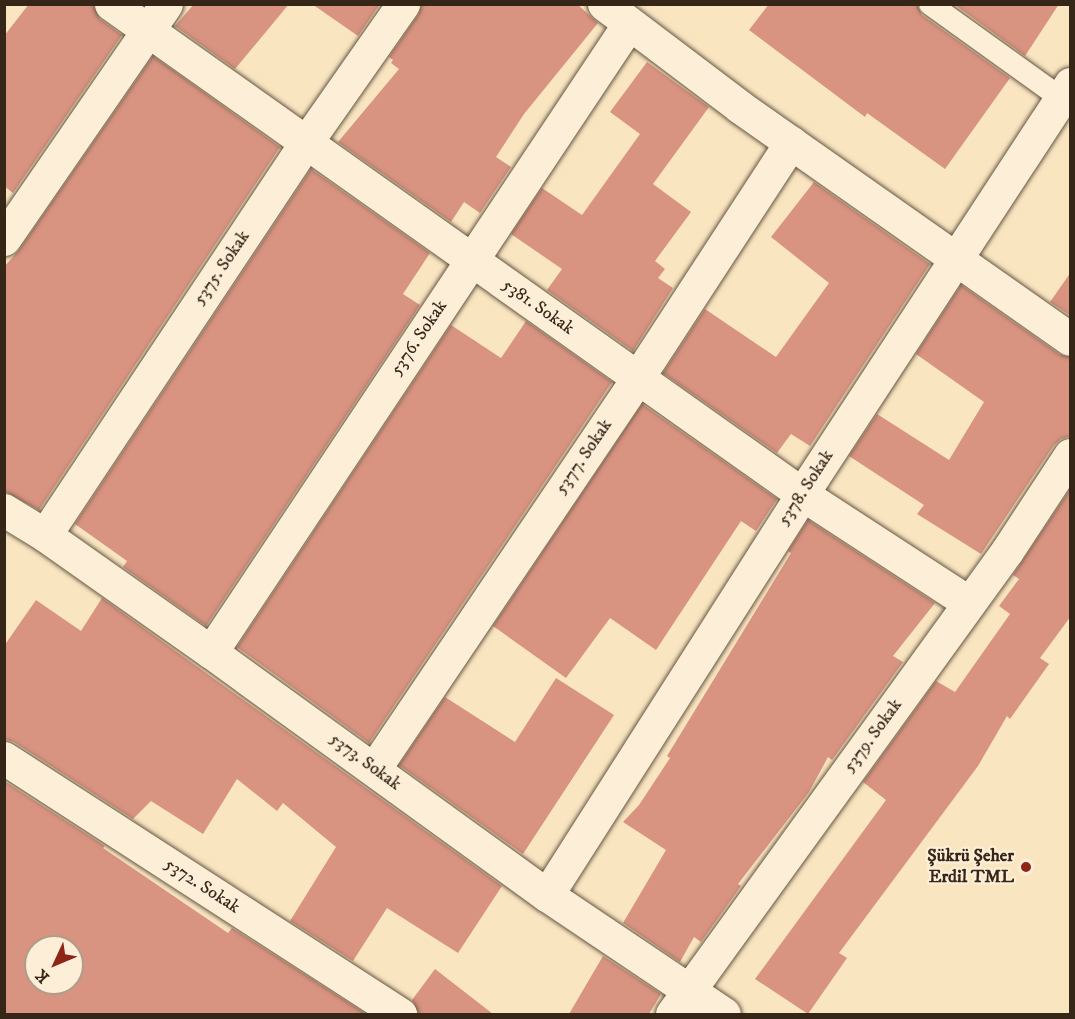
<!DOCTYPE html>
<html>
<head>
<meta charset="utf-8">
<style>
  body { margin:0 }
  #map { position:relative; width:1075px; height:1019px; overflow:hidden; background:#fae5c1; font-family:"IM FELL DW Pica",serif }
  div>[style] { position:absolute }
  .building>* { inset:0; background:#d99381 }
  .roads { filter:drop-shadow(0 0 2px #665642) drop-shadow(0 0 2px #665642) }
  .service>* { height:22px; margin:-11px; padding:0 11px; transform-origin:11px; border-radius:11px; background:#fceed7 }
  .minor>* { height:33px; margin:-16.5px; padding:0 16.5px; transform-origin:16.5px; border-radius:16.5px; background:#fceed7 }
  .dots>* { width:16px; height:16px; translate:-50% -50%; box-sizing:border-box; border:3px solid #fceed7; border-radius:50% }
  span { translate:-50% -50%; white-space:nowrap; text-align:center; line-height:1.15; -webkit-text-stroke:4.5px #fceed7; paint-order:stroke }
  .street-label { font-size:18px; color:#352618 }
  .poi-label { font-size:18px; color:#352618; font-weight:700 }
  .right { translate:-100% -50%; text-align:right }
  .frame { position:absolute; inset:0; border:6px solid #352618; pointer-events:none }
  .north { position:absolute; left:24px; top:935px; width:60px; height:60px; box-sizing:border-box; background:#fceed7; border:2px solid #ac9e8b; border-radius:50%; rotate:226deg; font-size:16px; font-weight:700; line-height:24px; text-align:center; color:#352618 }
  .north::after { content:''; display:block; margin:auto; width:21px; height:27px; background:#8f2418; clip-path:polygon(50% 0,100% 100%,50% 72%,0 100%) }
</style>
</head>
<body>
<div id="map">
  <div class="building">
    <i style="clip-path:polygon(29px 4px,93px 4px,100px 19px,122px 35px,13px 193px,4px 186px,4px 36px)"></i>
    <i style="clip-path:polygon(194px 4px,289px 4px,235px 69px,175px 26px)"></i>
    <i style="clip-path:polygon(312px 4px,380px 4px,358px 36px)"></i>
    <i style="clip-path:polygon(422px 4px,577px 4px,598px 23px,524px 114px,496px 157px,511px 167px,480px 213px,464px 202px,451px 222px,338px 142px,399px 69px,391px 63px,393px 60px,389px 57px,418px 15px)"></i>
    <i style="clip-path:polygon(769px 4px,917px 4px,922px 15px,1010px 78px,945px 169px,867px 113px,865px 117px,749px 30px)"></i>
    <i style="clip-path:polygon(954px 4px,1059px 4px,1025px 56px)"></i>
    <i style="clip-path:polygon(153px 56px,280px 147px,39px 510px,4px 491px,4px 267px,19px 250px)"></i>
    <i style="clip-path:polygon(647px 62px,709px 107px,653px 184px,691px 212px,655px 261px,665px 269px,658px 278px,673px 288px,633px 351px,547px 290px,562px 269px,511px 234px,542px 188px,582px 215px,640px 134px,610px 112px)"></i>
    <i style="clip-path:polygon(311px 169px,430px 253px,403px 294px,420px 305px,206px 626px,123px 567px,127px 561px,75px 524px)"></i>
    <i style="clip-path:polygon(814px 182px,930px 264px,810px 446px,791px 434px,777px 453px,663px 373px,705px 309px,776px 357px,829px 283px,771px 237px)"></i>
    <i style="clip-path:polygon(1071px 272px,1071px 316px,1050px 302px)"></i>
    <i style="clip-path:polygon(961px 285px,1059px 354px,1071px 357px,1071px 436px,1061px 439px,1054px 445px,981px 554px,917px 514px,924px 505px,849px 456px,877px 414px,949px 460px,984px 402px,916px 354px)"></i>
    <i style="clip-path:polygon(526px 321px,612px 382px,369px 743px,237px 647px,451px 325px,501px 358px)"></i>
    <i style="clip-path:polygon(642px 404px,777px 499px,756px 531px,741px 521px,656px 650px,610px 618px,566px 678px,493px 626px)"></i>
    <i style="clip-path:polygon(1071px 488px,1071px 616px,1040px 658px,1049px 664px,1010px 719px,1007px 716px,978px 766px,839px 953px,847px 958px,808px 1014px,755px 979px,886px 800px,863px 782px,936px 681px,955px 692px,1010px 614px,999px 606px,1019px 579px,1013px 575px)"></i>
    <i style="clip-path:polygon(808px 520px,935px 603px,893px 656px,903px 662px,832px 760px,828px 757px,809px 792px,738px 884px,741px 886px,701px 942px,694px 937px,680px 962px,623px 923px,666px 850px,623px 822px,639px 805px,670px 758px,667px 756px,791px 553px,788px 551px)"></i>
    <i style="clip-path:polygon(102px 598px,502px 886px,458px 953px,387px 908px,353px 961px,290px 921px,336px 847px,283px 803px,277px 811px,237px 779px,203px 834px,151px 801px,133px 819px,14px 742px,4px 739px,4px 646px,36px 600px,81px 631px)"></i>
    <i style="clip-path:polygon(556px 678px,614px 715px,523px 854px,399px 765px,445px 697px,515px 742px)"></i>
    <i style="clip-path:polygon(evenodd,4px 781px,105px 846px,103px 848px,228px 933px,232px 928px,366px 1014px,4px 1014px,4px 781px,36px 947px,72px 947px,72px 983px,36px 983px,36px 947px)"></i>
    <i style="clip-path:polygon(603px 956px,661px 994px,649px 1014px,569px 1014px)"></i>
    <i style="clip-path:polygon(435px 969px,493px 1014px,419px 1014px,412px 1000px)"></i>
  </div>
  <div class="roads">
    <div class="service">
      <i style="left:930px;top:4px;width:161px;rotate:35.7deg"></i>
    </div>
    <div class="minor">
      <i style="left:111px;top:4px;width:847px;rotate:35.34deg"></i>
      <i style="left:802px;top:494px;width:199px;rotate:33.1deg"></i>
      <i style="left:604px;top:4px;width:171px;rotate:37.1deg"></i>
      <i style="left:740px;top:107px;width:403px;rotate:35.1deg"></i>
      <i style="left:4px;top:239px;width:285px;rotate:-55.4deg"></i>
      <i style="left:4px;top:510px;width:48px;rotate:31.4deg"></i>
      <i style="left:45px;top:535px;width:203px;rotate:35.2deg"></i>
      <i style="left:211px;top:652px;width:415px;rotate:35.9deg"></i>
      <i style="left:547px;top:895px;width:213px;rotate:33.9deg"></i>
      <i style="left:45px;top:535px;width:470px;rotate:-56.4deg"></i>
      <i style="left:305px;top:144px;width:171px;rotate:-55deg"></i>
      <i style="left:211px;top:652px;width:753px;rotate:-56.37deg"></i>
      <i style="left:4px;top:758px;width:472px;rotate:32.9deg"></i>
      <i style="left:374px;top:769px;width:473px;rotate:-56deg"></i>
      <i style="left:638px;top:377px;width:280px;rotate:-56.9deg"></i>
      <i style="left:547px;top:895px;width:475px;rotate:-57.5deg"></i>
      <i style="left:802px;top:494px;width:490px;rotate:-56.8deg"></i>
      <i style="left:672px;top:1014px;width:571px;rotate:-54.11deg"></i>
      <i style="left:1007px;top:551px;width:115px;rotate:-56.7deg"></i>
    </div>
  </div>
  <div class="dots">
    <i style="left:1026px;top:867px;background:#8f2418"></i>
  </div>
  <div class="street-label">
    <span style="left:222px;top:268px;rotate:-56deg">5375. Sokak</span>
    <span style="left:538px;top:307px;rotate:35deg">5381. Sokak</span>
    <span style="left:419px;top:338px;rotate:-56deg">5376. Sokak</span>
    <span style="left:584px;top:457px;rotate:-56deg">5377. Sokak</span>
    <span style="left:806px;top:488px;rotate:-57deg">5378. Sokak</span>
    <span style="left:873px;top:736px;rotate:-54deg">5379. Sokak</span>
    <span style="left:365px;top:762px;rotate:36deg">5373. Sokak</span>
    <span style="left:202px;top:886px;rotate:33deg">5372. Sokak</span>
  </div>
  <div class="poi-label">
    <span class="right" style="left:1014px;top:867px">Şükrü Şeher<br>Erdil TML</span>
  </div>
  <div class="frame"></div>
  <div class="north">K</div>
</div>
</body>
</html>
